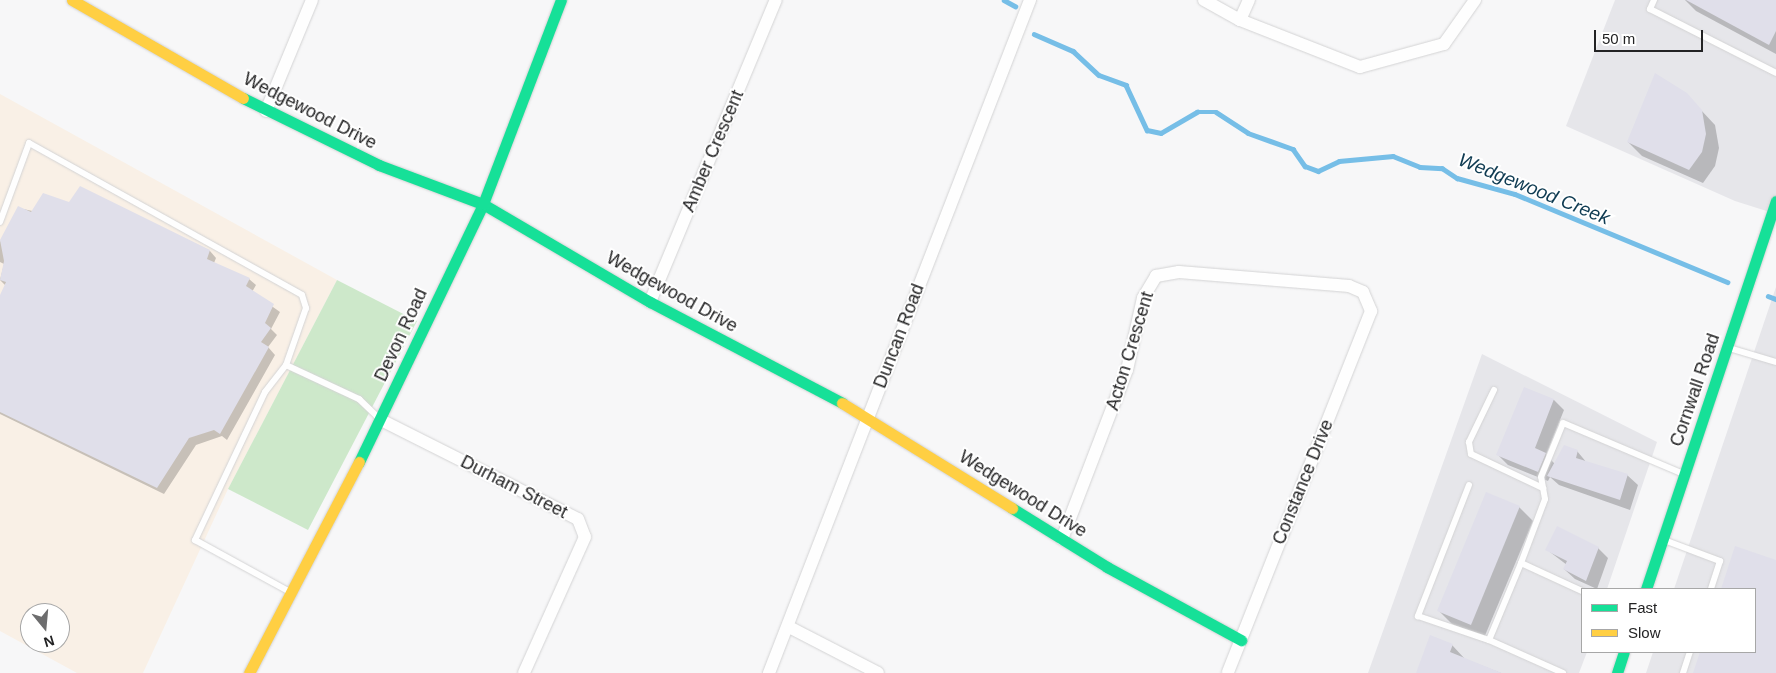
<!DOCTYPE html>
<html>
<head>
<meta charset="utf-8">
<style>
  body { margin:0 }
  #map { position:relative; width:1776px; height:673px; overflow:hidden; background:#f7f7f8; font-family:Arial,sans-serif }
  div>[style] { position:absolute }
  .built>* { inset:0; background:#e6e6ea }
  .education>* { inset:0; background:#f9f0e6 }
  .green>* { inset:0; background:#cde8ca }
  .shadow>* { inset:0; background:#0003 }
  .stream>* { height:4.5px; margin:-2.25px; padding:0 2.25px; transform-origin:2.25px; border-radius:2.25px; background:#76bee7 }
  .building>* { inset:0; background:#e0dfea }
  .roads { filter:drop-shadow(0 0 1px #d3d3d4) drop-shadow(0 0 1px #d3d3d4) }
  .lane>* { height:6px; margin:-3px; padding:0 3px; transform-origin:3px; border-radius:3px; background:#fefefe }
  .street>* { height:12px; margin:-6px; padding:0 6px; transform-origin:6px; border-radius:6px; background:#fefefe }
  .fast>* { height:11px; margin:-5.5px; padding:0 5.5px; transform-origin:5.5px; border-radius:5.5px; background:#16e098 }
  .slow>* { height:11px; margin:-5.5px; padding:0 5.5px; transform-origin:5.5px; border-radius:5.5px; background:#ffcf43 }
  span { translate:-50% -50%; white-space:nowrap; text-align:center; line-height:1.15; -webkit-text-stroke:4px #fff; paint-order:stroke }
  .street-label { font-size:18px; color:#232324 }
  .water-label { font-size:19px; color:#0f3b52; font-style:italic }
  .legend { position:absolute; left:1581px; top:588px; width:175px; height:65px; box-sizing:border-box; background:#fff; border:1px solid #a7a7a7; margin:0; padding:6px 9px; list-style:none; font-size:15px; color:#232324 }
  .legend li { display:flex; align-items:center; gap:10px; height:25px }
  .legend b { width:25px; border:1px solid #a7a7a7 }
  .north { position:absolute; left:20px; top:603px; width:50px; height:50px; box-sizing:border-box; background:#fff; border:1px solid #a7a7a7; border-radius:50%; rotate:163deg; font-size:14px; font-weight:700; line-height:20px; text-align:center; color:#232324 }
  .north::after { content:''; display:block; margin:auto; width:18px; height:22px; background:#6d6d6e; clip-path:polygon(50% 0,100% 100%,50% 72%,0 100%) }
  .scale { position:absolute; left:1594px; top:30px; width:109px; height:22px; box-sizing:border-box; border:2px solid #232324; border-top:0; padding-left:6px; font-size:15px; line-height:18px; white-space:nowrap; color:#232324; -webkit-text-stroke:4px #fff; paint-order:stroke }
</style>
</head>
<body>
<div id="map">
  <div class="built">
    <i style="clip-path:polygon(1615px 0,1776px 0,1776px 214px,1735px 201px,1566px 126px)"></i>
    <i style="clip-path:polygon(1776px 287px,1776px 673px,1646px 673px,1653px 652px,1755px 652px,1755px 589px,1674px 589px)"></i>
    <i style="clip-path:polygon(1482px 354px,1657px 442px,1607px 589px,1582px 589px,1582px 652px,1587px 652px,1579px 673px,1368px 673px)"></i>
  </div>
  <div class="education">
    <i style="clip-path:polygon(evenodd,0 94px,337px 280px,228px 489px,143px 673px,77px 673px,0 631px,0 94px,30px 613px,60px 613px,60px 643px,30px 643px,30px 613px)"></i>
  </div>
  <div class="green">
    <i style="clip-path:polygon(337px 280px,417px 321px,308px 530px,228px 489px)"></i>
  </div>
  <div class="shadow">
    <i style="clip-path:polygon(1685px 0,1776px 0,1776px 54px,1696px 11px)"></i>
    <i style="clip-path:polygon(1686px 94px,1715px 125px,1719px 148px,1715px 166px,1703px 183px,1642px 156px,1628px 142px)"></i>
    <i style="clip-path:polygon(19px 208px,210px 251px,216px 258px,214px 263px,249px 279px,256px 285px,252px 292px,280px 312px,271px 329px,277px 335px,268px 347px,275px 355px,227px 440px,222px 436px,196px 445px,164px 494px,0 414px,0 298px,6px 286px,0 280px,4px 264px,0 262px,0 242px)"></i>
    <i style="clip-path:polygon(1524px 389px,1554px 400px,1564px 410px,1546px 455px,1555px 464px,1577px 451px,1587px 463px,1627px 475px,1638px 485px,1630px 510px,1559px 485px,1550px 477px,1548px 481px,1508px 465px,1498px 455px)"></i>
    <i style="clip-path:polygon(1519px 507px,1533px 521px,1484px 638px,1452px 624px,1439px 611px)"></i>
    <i style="clip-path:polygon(1598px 548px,1608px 558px,1597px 589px,1575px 579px,1564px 569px,1567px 565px,1546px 549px)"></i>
    <i style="clip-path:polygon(1736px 548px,1776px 561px,1776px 673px,1694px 673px,1701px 652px,1755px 652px,1755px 589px,1722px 589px)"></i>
    <i style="clip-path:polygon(1452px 645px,1465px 659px,1501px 673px,1418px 673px)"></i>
  </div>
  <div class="stream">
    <i style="left:1004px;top:0;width:13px;rotate:29deg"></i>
    <i style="left:1034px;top:34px;width:43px;rotate:23.6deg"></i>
    <i style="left:1073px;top:51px;width:35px;rotate:43deg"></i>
    <i style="left:1099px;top:75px;width:29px;rotate:20deg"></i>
    <i style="left:1126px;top:85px;width:50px;rotate:65deg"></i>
    <i style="left:1147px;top:130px;width:14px;rotate:12deg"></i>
    <i style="left:1161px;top:133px;width:42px;rotate:-30.3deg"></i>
    <i style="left:1197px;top:112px;width:19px"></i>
    <i style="left:1216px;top:112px;width:38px;rotate:33deg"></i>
    <i style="left:1248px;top:133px;width:48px;rotate:19.6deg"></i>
    <i style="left:1293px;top:149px;width:21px;rotate:55deg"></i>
    <i style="left:1305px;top:166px;width:14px;rotate:21deg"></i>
    <i style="left:1318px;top:171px;width:23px;rotate:-25deg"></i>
    <i style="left:1339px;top:161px;width:54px;rotate:-5.3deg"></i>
    <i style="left:1393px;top:156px;width:29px;rotate:22deg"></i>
    <i style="left:1420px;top:167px;width:22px;rotate:3deg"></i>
    <i style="left:1442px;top:168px;width:18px;rotate:34deg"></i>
    <i style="left:1457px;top:178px;width:60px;rotate:15.4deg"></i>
    <i style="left:1515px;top:194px;width:230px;rotate:22.5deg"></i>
    <i style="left:1768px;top:296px;width:9px;rotate:21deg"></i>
  </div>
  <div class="building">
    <i style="clip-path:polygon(1686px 0,1776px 0,1776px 31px,1769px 45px)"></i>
    <i style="clip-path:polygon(1655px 73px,1687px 93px,1702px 110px,1706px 134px,1702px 152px,1689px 170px,1627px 142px)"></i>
    <i style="clip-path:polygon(80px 186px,210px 250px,207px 259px,250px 278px,246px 286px,274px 304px,265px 323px,271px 328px,261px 342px,269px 347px,220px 434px,214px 430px,189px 438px,157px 488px,0 412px,0 295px,6px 282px,0 280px,4px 261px,0 240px,18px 206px,31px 212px,43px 193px,69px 202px)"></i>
    <i style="clip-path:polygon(1524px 387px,1554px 399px,1535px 448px,1546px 453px,1538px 472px,1496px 455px)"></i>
    <i style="clip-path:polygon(1564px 445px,1578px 450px,1576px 458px,1628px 474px,1620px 500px,1547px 476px)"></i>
    <i style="clip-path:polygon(1486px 492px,1520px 506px,1471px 625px,1437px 611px)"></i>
    <i style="clip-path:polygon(1557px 526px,1599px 547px,1586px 581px,1563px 569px,1567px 561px,1545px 550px)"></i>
    <i style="clip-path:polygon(1735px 546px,1776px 560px,1776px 673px,1693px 673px,1700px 652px,1755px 652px,1755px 589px,1721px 589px)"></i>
    <i style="clip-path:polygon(1430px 635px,1453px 644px,1450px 652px,1502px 673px,1416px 673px)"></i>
  </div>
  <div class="roads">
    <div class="lane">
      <i style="left:1654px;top:0;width:10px;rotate:114deg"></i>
      <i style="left:1650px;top:9px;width:141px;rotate:26.9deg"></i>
      <i style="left:0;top:222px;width:84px;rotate:-69.8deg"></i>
      <i style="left:29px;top:143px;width:312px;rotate:29.1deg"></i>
      <i style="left:302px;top:295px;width:14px;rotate:73deg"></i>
      <i style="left:306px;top:308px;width:60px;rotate:109.3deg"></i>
      <i style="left:286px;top:365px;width:34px;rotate:128deg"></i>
      <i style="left:265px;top:392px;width:164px;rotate:115.3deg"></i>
      <i style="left:195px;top:540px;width:108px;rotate:28.7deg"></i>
      <i style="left:1729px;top:348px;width:49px;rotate:16.6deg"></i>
      <i style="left:286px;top:365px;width:81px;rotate:25deg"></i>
      <i style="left:359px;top:399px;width:28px;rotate:44deg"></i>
      <i style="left:1494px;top:390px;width:58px;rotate:115.7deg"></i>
      <i style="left:1469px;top:442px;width:12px;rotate:81deg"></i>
      <i style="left:1471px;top:454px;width:80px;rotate:25.3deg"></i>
      <i style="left:1469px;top:485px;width:141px;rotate:111.3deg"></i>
      <i style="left:1418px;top:616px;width:75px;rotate:18.7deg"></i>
      <i style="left:1664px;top:540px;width:60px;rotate:20.6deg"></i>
      <i style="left:1720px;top:561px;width:29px;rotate:108deg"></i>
      <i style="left:1521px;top:563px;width:68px;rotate:-69.4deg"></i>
      <i style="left:1545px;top:499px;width:22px;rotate:-100deg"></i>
      <i style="left:1541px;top:477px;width:58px;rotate:-67.8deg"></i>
      <i style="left:1563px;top:423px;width:131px;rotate:22.9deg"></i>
      <i style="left:1563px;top:673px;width:81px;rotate:-156deg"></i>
      <i style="left:1489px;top:640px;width:83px;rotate:-67.4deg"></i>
      <i style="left:1521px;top:563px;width:67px;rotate:24.7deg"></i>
      <i style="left:1683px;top:673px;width:22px;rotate:-72deg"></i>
    </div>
    <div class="street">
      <i style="left:1204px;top:0;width:41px;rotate:29.1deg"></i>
      <i style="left:1240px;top:20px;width:129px;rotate:21.4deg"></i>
      <i style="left:1360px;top:67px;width:87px;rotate:-15.3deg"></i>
      <i style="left:1444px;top:44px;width:54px;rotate:-54.8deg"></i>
      <i style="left:1240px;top:20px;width:22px;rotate:-66deg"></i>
      <i style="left:266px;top:111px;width:120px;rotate:-67.5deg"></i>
      <i style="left:650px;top:302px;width:327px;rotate:-67.4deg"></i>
      <i style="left:381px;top:420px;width:220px;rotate:26.7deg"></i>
      <i style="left:578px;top:519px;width:19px;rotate:69deg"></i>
      <i style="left:585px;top:537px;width:149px;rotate:114.2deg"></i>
      <i style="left:1062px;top:539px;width:181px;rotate:-69deg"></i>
      <i style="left:1127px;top:370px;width:74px;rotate:-77.5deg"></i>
      <i style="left:1143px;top:298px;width:26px;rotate:-59deg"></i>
      <i style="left:1156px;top:276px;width:23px;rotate:-10deg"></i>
      <i style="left:1179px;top:272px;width:171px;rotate:4.7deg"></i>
      <i style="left:1349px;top:286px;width:15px;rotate:23deg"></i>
      <i style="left:1363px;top:292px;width:21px;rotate:67deg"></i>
      <i style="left:1371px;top:311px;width:389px;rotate:111.6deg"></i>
      <i style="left:789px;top:627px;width:100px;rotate:27.3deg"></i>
      <i style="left:769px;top:673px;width:722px;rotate:-68.8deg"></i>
    </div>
    <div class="fast">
      <i style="left:243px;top:98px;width:152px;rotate:26.2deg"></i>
      <i style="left:379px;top:165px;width:111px;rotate:20.6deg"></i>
      <i style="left:483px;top:204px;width:194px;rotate:30.4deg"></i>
      <i style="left:650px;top:302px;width:217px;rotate:27.7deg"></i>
      <i style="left:359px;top:462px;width:286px;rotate:-64.3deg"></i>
      <i style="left:483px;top:204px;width:218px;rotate:-69.1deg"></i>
      <i style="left:1012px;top:508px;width:112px;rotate:31.8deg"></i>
      <i style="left:1107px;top:567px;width:153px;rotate:28.6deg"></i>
      <i style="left:1646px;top:589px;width:409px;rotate:-71.5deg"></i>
      <i style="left:1617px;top:673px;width:22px;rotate:-72deg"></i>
    </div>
    <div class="slow">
      <i style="left:72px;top:0;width:197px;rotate:29.8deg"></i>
      <i style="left:842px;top:403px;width:200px;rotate:31.7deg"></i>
      <i style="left:249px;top:673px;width:238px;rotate:-62.5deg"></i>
    </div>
  </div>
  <div class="street-label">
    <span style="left:310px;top:111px;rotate:27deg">Wedgewood Drive</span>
    <span style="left:713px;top:151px;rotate:-67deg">Amber Crescent</span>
    <span style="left:672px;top:292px;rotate:29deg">Wedgewood Drive</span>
    <span style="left:401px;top:335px;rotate:-65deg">Devon Road</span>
    <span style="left:899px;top:336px;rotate:-69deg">Duncan Road</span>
    <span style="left:1130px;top:351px;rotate:-73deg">Acton Crescent</span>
    <span style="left:1695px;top:390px;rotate:-71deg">Cornwall Road</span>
    <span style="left:1303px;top:482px;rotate:-68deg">Constance Drive</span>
    <span style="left:514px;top:487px;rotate:27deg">Durham Street</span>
    <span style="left:1023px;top:494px;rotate:32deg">Wedgewood Drive</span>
  </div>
  <div class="water-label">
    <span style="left:1534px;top:189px;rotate:22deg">Wedgewood Creek</span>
  </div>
  <ul class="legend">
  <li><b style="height:6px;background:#16e098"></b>Fast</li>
  <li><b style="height:6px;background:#ffcf43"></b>Slow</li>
  </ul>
  <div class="north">N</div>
  <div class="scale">50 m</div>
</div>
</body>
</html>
